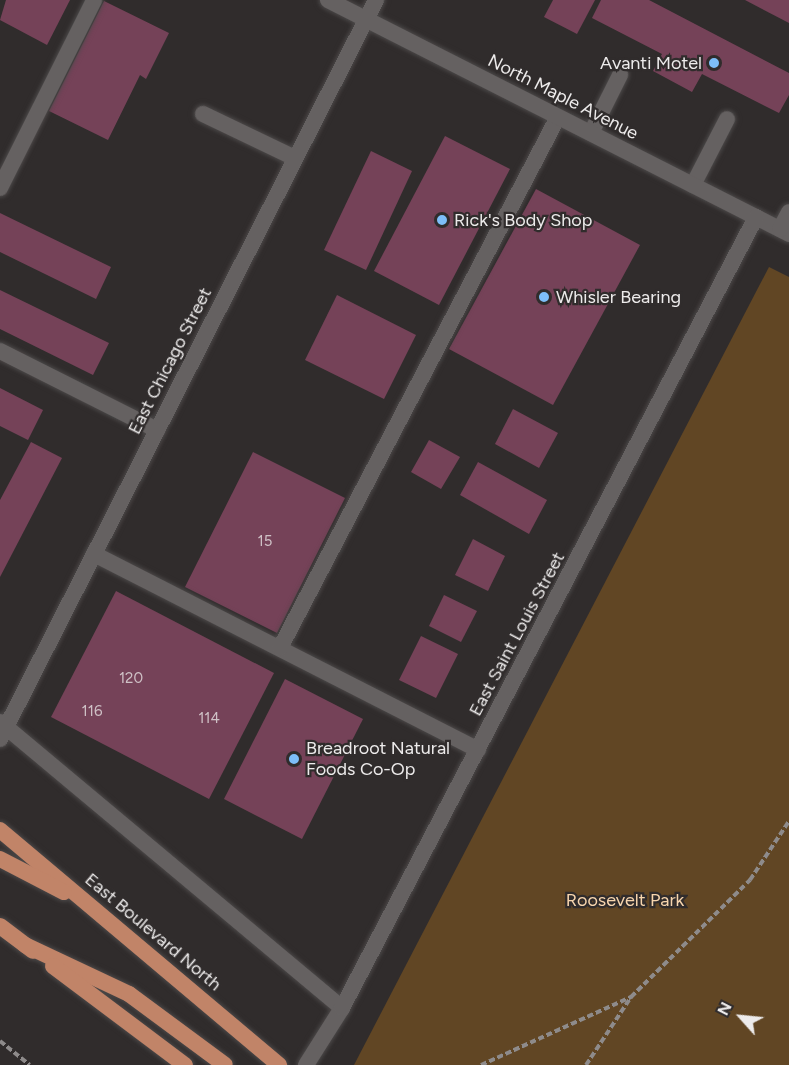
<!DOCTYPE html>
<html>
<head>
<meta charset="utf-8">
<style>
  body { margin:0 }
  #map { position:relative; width:789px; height:1065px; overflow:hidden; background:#302c2c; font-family:Figtree,sans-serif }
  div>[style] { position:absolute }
  .green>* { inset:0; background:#614624 }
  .building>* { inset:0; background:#754258 }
  .path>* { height:4px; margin-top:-2px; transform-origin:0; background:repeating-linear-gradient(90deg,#8e8b8b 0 6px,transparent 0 9px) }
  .roads { filter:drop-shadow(0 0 2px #4b4848) drop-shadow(0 0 2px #4b4848) }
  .service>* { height:16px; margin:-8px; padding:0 8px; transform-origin:8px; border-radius:8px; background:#656161 }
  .minor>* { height:16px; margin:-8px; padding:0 8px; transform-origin:8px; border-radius:8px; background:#656161 }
  .primary>* { height:16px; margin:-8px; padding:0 8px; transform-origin:8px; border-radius:8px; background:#c18468 }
  .dots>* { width:16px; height:16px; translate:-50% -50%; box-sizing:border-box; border:3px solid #302c2c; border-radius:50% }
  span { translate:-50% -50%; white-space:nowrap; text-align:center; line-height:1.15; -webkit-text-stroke:4.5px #302c2c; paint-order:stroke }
  .number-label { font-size:15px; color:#cfc1c6 }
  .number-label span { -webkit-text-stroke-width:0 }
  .poi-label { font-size:18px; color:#edebeb }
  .right { translate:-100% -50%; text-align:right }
  .left { translate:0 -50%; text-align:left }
  .street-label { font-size:18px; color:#edebeb }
  .park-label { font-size:18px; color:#f7d5ad }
  .north { position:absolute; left:711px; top:987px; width:60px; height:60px; -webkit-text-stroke:4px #302c2c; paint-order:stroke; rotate:297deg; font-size:16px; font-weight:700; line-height:24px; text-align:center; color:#edebeb }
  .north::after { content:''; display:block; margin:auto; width:21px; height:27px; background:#edebeb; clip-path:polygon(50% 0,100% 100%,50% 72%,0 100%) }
</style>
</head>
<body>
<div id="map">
  <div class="green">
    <i style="clip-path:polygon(769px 267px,789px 277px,789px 1065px,354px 1065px)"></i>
  </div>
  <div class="building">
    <i style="clip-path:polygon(6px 0,70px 0,47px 45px,0 20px)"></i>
    <i style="clip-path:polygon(553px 0,595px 0,577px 34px,544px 17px)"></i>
    <i style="clip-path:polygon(601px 0,649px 0,789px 73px,789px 95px,779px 113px,702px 74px,692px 92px,653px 71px,662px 54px,592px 18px)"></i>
    <i style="clip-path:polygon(745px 0,789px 0,789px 23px)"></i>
    <i style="clip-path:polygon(104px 1px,169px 33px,146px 79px,140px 75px,108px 140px,49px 111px)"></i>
    <i style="clip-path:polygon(445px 136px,510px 169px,439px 305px,374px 271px)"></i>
    <i style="clip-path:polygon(371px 151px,412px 171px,366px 270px,324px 250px)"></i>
    <i style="clip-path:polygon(536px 189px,640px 245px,553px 405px,449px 349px)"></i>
    <i style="clip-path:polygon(0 213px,111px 267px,96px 299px,0 252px)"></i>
    <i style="clip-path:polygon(0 290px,109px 343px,93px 375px,0 329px)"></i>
    <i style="clip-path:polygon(337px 295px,416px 335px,384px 399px,305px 360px)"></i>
    <i style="clip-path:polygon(0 388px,43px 410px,28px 440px,0 426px)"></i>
    <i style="clip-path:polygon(513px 409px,558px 433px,539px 468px,495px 444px)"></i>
    <i style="clip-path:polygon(429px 440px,460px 457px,441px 489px,411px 472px)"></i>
    <i style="clip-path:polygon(31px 442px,62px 458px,0 577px,0 500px)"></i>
    <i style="clip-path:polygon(253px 452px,345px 498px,277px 633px,185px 587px)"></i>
    <i style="clip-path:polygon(478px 462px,547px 500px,529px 534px,460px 495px)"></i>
    <i style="clip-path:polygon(473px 539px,505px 556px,488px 591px,455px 575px)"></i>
    <i style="clip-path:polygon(116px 591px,274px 673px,209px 799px,51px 717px)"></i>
    <i style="clip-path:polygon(444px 595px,477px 611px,461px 642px,429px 626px)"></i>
    <i style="clip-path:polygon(421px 636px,458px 654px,436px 698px,399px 680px)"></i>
    <i style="clip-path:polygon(285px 679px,363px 719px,302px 839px,224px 799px)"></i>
  </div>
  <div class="path">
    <i style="left:0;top:1041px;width:38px;rotate:39deg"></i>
    <i style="left:481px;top:1065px;width:165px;rotate:-24.4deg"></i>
    <i style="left:586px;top:1065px;width:82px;rotate:-56.5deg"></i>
    <i style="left:631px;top:997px;width:167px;rotate:-44.5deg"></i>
    <i style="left:750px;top:880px;width:71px;rotate:-56.5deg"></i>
  </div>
  <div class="roads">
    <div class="service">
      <i style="left:203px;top:114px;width:102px;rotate:25.6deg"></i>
      <i style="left:591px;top:133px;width:65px;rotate:-63.4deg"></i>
      <i style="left:693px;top:185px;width:74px;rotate:-62.7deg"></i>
      <i style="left:0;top:188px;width:210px;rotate:-63.4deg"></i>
      <i style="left:0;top:351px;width:176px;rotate:26.7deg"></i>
      <i style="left:94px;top:554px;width:431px;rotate:27deg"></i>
      <i style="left:280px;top:648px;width:599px;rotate:-62.37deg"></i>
      <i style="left:0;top:722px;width:446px;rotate:39.9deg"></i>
    </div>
    <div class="minor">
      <i style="left:328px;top:0;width:517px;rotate:26.91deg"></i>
      <i style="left:780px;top:229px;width:19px;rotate:-62deg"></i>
      <i style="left:0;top:739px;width:829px;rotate:-63.03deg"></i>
      <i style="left:306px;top:1065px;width:67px;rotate:-57.7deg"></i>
      <i style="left:342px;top:1008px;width:893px;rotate:-62.37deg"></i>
    </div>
    <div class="primary">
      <i style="left:0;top:830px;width:365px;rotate:40.1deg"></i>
      <i style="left:0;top:859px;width:72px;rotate:27.3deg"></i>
      <i style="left:0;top:926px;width:41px;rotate:37.1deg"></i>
      <i style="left:25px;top:945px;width:115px;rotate:25.2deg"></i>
      <i style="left:129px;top:994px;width:119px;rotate:36.5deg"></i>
      <i style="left:53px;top:966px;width:165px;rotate:36.9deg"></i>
    </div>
  </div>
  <div class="dots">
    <i style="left:714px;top:63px;background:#7dbef9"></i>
    <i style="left:442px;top:220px;background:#7dbef9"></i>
    <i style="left:544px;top:297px;background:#7dbef9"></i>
    <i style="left:294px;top:759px;background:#7dbef9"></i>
  </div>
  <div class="number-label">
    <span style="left:265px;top:542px">15</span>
    <span style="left:131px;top:679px">120</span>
    <span style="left:92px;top:712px">116</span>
    <span style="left:209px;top:719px">114</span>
  </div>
  <div class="poi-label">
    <span class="right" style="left:702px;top:63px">Avanti Motel</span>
    <span class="left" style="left:454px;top:220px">Rick's Body Shop</span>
    <span class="left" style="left:556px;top:297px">Whisler Bearing</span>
    <span class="left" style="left:306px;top:759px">Breadroot Natural<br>Foods Co-Op</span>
  </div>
  <div class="street-label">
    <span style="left:563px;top:97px;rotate:27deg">North Maple Avenue</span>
    <span style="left:170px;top:361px;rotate:-63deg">East Chicago Street</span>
    <span style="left:517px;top:634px;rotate:-62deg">East Saint Louis Street</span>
    <span style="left:153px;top:932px;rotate:40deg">East Boulevard North</span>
  </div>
  <div class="park-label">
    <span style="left:625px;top:900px">Roosevelt Park</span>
  </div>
  <div class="north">N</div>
</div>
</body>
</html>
